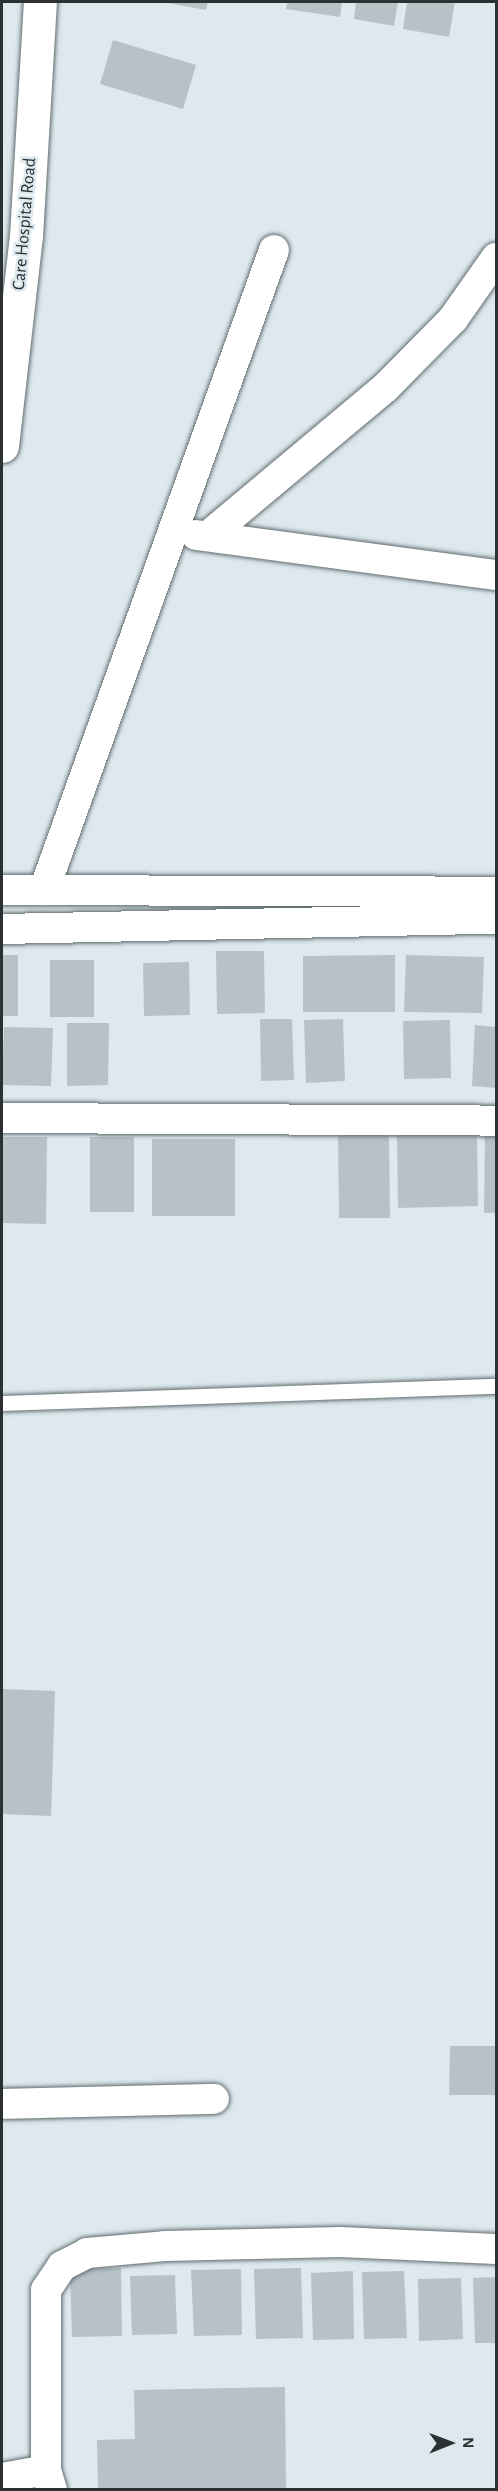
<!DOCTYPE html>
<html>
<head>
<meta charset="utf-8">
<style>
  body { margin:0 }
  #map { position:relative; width:498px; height:2491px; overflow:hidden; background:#dde9ee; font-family:"Alegreya Sans",sans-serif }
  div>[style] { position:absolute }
  .building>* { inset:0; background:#b6c2c7 }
  .roads { filter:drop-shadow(0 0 2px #626c70) drop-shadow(0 0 2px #626c70) }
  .lane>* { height:15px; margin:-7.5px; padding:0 7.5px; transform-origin:7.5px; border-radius:7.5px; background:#fff }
  .street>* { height:30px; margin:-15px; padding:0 15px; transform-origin:15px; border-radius:15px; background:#fff }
  .secondary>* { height:33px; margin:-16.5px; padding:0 16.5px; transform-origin:16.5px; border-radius:16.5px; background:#fff }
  span { translate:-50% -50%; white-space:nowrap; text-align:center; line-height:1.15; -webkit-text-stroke:5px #dde9ee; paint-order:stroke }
  .street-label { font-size:18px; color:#2b3032 }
  .frame { position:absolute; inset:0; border:3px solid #2b3032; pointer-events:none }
  .north { position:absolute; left:420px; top:2413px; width:60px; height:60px; -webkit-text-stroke:4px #dde9ee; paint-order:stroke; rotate:89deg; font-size:16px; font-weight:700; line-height:24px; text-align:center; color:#2b3032 }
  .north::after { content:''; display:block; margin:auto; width:21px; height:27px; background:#2b3032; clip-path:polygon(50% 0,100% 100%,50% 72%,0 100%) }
</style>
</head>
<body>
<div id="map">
  <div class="building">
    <i style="clip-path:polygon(162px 2px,208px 2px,206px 10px)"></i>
    <i style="clip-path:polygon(287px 2px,342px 2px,340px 17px,286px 9px)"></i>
    <i style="clip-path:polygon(356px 2px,398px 2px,394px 26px,354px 19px)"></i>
    <i style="clip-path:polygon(407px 2px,455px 2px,449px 37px,403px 29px)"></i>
    <i style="clip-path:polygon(113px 40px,196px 65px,183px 109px,100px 84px)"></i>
    <i style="clip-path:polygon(216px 951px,264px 951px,265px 1013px,217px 1014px)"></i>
    <i style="clip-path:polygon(2px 955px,18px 955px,18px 1016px,2px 1016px)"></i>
    <i style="clip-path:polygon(395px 955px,395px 1012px,303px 1012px,303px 956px)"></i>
    <i style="clip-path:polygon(406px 955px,484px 957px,482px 1013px,404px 1012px)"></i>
    <i style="clip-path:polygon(50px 960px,94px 960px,94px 1017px,50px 1017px)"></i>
    <i style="clip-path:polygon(189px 962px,190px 1015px,144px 1016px,143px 963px)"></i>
    <i style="clip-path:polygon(260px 1019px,292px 1019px,294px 1080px,261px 1081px)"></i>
    <i style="clip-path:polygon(343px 1019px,345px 1081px,306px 1083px,304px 1020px)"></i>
    <i style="clip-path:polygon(450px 1020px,451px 1078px,404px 1079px,403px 1021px)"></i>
    <i style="clip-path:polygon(67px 1023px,109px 1023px,108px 1085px,67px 1086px)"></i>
    <i style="clip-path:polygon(475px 1025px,496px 1027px,496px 1088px,472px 1086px)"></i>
    <i style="clip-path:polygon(4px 1027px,53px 1028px,51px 1086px,2px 1085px)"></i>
    <i style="clip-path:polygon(477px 1130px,478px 1206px,398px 1208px,397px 1132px)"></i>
    <i style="clip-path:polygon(389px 1131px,390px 1218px,339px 1218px,338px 1132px)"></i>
    <i style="clip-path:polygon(485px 1133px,496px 1133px,496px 1213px,484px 1213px)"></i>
    <i style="clip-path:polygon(2px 1137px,47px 1137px,46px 1224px,2px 1223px)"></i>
    <i style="clip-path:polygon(90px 1137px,134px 1137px,134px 1212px,90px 1212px)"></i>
    <i style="clip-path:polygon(152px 1139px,235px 1139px,235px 1216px,152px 1216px)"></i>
    <i style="clip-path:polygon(2px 1689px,55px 1691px,51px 1816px,2px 1814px)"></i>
    <i style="clip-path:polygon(450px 2046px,496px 2046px,496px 2095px,449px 2095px)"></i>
    <i style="clip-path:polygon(121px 2268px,122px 2336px,72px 2337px,70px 2269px)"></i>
    <i style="clip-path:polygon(301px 2268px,303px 2338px,256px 2339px,254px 2269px)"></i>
    <i style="clip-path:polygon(241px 2269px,242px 2335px,194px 2336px,191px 2270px)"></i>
    <i style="clip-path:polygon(353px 2271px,354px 2339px,313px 2340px,311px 2273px)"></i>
    <i style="clip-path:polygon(404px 2271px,407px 2338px,364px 2339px,362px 2272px)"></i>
    <i style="clip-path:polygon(175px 2275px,177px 2334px,132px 2335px,130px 2276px)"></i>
    <i style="clip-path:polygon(496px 2277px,496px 2343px,475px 2343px,473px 2278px)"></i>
    <i style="clip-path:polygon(461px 2278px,463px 2339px,419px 2341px,418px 2279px)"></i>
    <i style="clip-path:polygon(285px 2387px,286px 2490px,98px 2490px,97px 2440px,135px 2439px,134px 2390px)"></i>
  </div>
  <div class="roads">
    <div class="lane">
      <i style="left:2px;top:1403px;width:494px;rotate:-2deg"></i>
    </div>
    <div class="street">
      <i style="left:196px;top:535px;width:303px;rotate:7.6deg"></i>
      <i style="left:208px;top:536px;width:231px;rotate:-39.9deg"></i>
      <i style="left:385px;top:388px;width:97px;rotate:-45.4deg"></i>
      <i style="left:453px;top:319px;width:75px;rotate:-54.8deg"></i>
      <i style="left:2px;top:890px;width:494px;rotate:0.2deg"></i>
      <i style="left:44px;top:890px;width:680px;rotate:-70.23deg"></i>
      <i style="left:2px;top:929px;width:494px;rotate:-1.2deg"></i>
      <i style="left:2px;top:1118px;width:494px;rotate:0.3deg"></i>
      <i style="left:2px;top:2104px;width:212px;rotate:-1.4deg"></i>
      <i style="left:2px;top:2478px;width:45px;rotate:-10.3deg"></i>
      <i style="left:52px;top:2490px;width:21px;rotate:-107deg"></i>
      <i style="left:46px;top:2470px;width:180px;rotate:-90deg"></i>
      <i style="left:46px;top:2290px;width:29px;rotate:-56deg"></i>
      <i style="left:62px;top:2266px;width:28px;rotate:-27deg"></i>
      <i style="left:87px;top:2253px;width:78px;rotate:-5.1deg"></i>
      <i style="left:165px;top:2246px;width:175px;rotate:-1.3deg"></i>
      <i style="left:340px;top:2242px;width:156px;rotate:2.6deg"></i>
    </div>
    <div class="secondary">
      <i style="left:2px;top:446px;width:211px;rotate:-83.5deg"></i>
      <i style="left:26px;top:236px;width:234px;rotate:-86.6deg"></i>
    </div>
  </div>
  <div class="street-label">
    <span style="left:25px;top:224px;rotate:-85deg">Care Hospital Road</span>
  </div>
  <div class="frame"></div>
  <div class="north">N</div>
</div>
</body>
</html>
